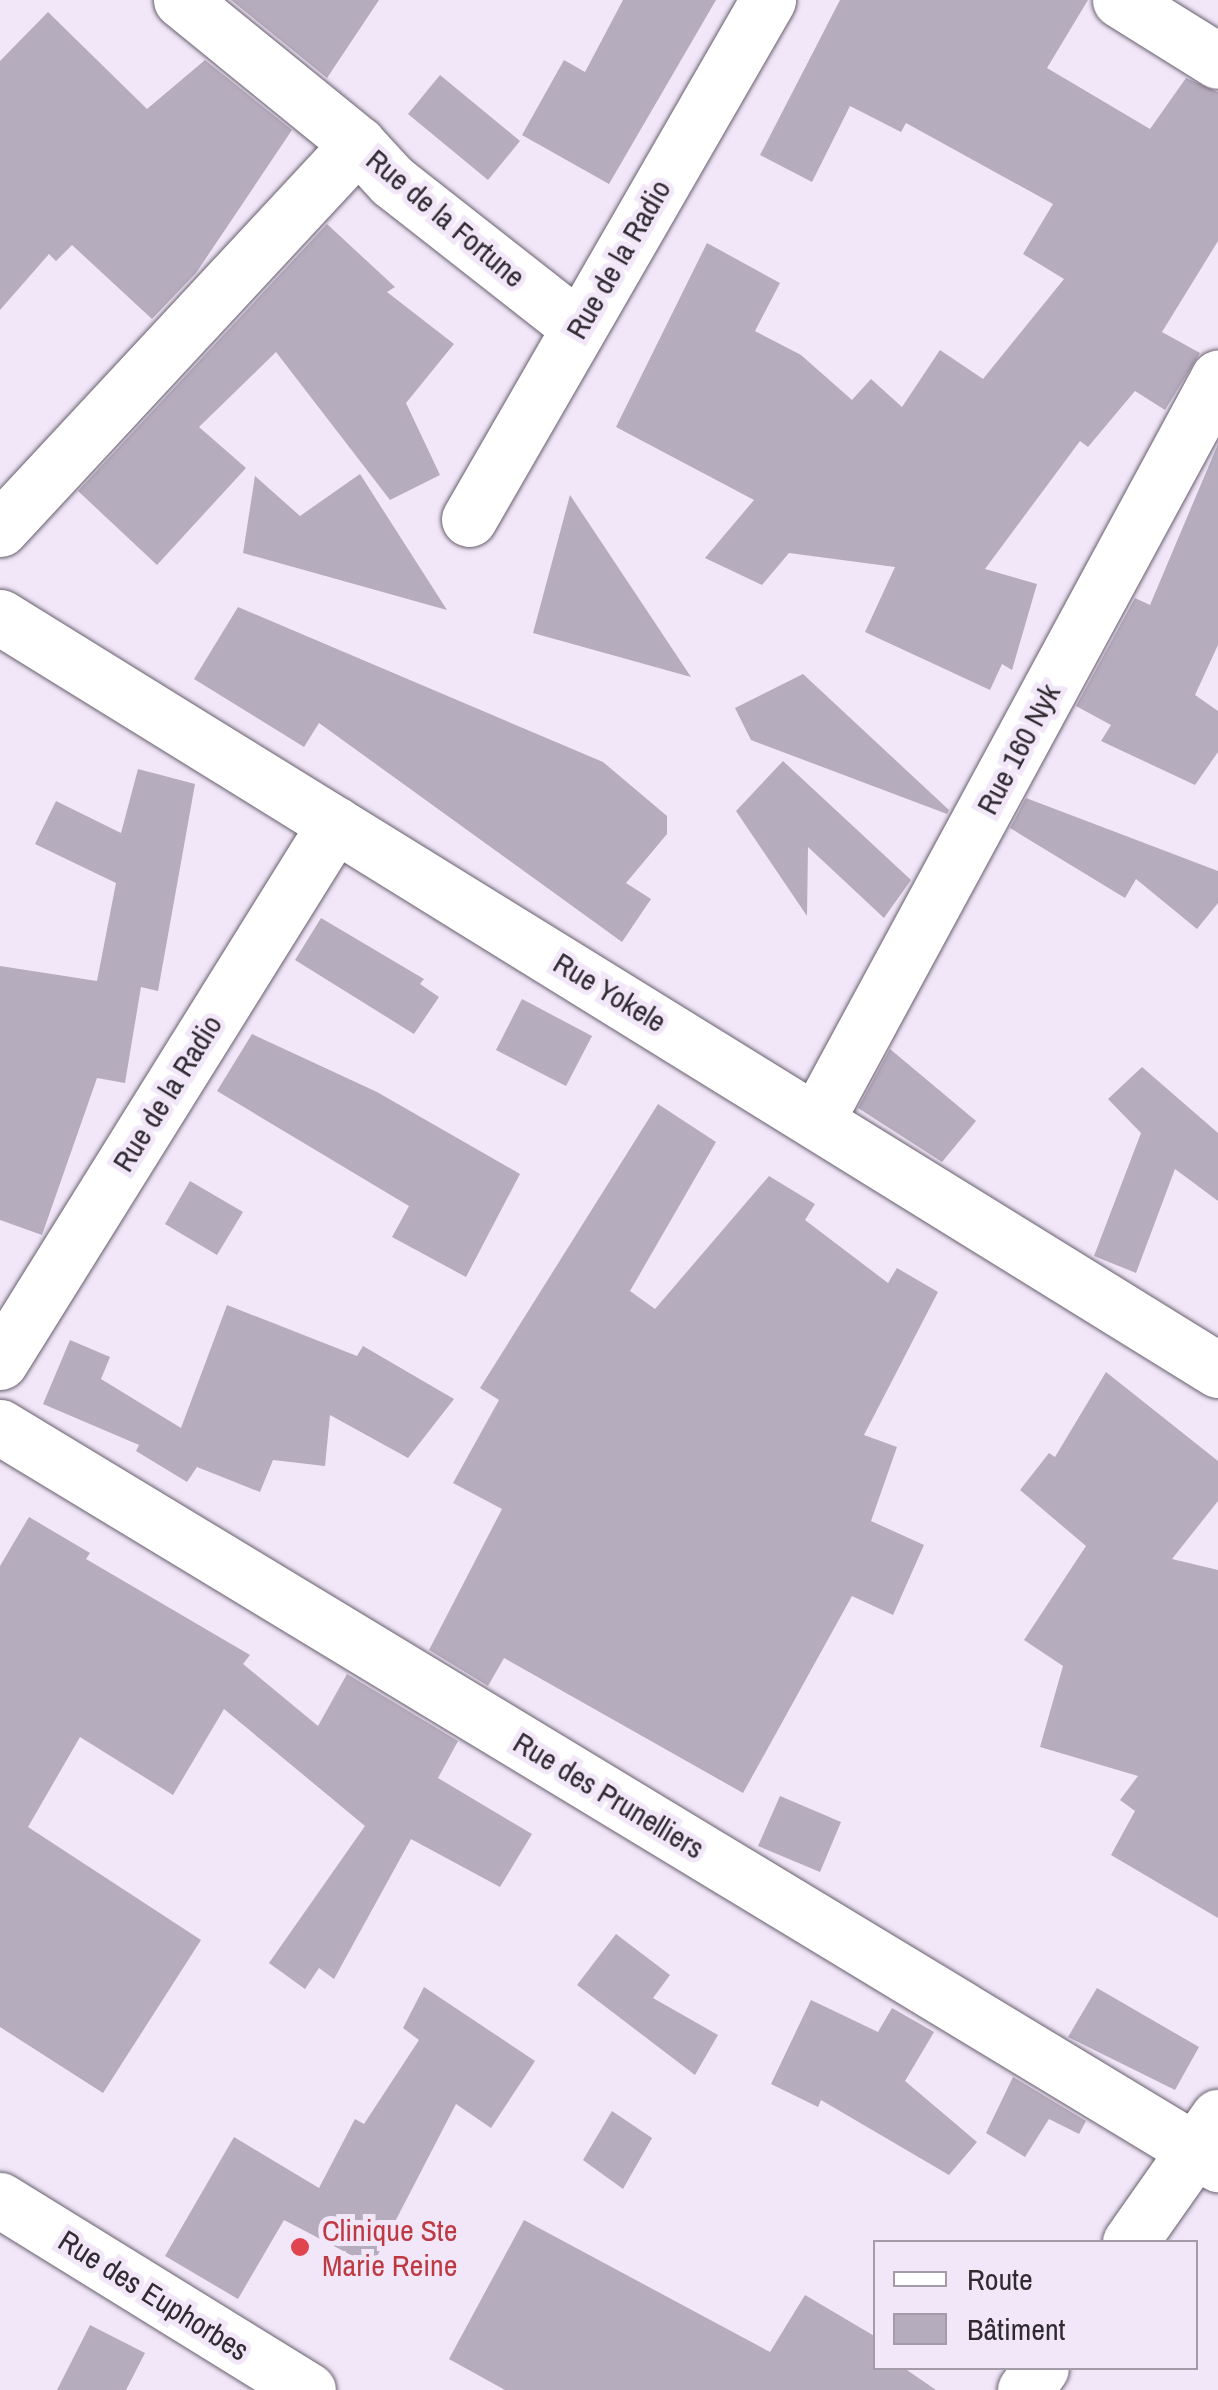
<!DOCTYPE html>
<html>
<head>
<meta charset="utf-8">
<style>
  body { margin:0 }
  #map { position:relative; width:1218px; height:2390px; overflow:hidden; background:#f1e7f8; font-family:"Archivo Narrow",sans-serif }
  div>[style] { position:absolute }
  .building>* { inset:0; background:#b5acbd }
  .roads { filter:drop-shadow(0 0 2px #685f6e) drop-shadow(0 0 2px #685f6e) }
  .minor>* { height:55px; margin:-27.5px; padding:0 27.5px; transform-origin:27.5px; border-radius:27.5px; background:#fff }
  .dots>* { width:28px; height:28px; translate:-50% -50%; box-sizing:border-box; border:5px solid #f1e7f8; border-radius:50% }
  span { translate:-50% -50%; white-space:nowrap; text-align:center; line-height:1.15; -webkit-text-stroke:10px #f1e7f8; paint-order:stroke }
  .street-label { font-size:30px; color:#2f2b31 }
  .health-label { font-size:30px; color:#be3a42 }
  .left { translate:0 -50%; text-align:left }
  .legend { position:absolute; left:873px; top:2240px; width:325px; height:130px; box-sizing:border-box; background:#f1e7f8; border:2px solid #a39ca8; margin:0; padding:12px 18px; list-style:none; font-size:30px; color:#2f2b31 }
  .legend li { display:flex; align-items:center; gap:20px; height:50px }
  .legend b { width:50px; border:2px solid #a39ca8 }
</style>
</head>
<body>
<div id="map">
  <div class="building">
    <i style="clip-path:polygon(231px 0,379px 0,327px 78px)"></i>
    <i style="clip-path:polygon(623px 0,716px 0,609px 184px,522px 135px,564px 60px,585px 72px)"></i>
    <i style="clip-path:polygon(840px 0,1088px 0,1047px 68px,1150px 129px,1186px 78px,1218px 92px,1218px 241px,1162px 332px,1200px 353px,1165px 410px,1135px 391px,1088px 447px,1080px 441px,985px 569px,1037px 584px,1012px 670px,1002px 664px,990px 690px,865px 632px,895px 567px,789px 553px,762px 585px,705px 558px,754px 500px,616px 427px,707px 243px,780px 283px,755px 331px,801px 355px,852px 400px,871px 379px,902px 407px,940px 350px,983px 379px,1064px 279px,1023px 254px,1053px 204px,906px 123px,901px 132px,850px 106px,812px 182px,760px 155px)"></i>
    <i style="clip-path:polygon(48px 12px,147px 109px,205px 60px,292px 130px,196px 273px,152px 319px,72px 245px,56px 261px,49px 254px,0 310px,0 61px)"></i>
    <i style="clip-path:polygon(440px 75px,520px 141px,488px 180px,408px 114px)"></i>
    <i style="clip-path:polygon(327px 224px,395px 287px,387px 292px,454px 344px,406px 403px,440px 475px,390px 500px,276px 352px,199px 427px,246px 468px,157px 565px,78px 491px)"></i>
    <i style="clip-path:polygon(1218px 444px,1218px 645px,1195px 695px,1218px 711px,1218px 752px,1195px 785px,1101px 741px,1111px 725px,1076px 706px,1135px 598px,1150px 605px)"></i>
    <i style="clip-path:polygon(360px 474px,447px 610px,243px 553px,255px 476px,300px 516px)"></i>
    <i style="clip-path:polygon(570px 495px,691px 677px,533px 633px)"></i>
    <i style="clip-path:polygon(238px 607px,603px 762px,667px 816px,667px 834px,626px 883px,651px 899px,622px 942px,319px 723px,304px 747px,194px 679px)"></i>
    <i style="clip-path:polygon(803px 674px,949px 810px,947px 814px,751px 740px,735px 708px)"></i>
    <i style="clip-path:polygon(783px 761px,911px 880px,884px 918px,808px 847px,807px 916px,736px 811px)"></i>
    <i style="clip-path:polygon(138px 769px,195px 784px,158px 991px,141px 987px,125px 1083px,97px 1078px,42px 1235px,0 1220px,0 966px,97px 981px,116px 883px,35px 844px,56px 801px,121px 833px)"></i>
    <i style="clip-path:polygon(1026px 798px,1218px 871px,1218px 903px,1197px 929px,1136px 879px,1125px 898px,1010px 828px)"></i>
    <i style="clip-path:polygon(321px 918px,424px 979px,420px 984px,439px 997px,414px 1034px,295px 960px)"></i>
    <i style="clip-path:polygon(522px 999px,592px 1036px,566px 1086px,496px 1050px)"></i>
    <i style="clip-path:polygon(252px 1034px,377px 1092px,520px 1174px,466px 1277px,392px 1237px,409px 1206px,217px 1091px)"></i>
    <i style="clip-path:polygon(890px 1049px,976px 1121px,942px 1162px,858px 1108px)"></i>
    <i style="clip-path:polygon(1142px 1067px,1218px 1133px,1218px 1201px,1175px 1169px,1136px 1273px,1094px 1256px,1141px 1133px,1108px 1099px)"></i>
    <i style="clip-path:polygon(658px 1104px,716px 1142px,630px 1291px,655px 1309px,769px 1176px,815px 1204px,805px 1220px,888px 1283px,897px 1268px,938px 1292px,864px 1435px,897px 1447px,871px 1521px,924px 1545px,893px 1615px,852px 1596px,743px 1793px,504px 1658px,488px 1686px,429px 1650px,502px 1509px,453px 1483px,499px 1400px,480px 1388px)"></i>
    <i style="clip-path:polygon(190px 1181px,243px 1212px,217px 1255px,165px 1224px)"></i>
    <i style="clip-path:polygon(227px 1305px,357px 1356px,363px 1346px,454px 1399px,408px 1458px,330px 1415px,325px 1466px,273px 1460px,260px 1492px,197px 1467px,187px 1482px,136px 1451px,139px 1445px,43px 1404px,70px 1340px,110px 1357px,101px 1379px,181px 1428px)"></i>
    <i style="clip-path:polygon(1106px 1372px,1218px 1461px,1218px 1501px,1172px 1559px,1218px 1570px,1218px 1918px,1111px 1855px,1135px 1811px,1120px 1800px,1138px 1776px,1040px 1747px,1063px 1666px,1024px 1640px,1086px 1546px,1020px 1490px,1049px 1453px,1055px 1457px)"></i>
    <i style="clip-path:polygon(29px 1517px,90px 1553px,86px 1559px,250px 1655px,243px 1664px,318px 1726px,347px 1674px,458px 1741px,438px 1778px,532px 1834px,500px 1887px,411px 1839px,334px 1979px,319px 1968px,305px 1989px,269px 1963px,365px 1826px,224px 1709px,173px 1795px,80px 1737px,28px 1827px,201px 1940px,103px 2093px,0 2027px,0 1566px)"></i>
    <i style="clip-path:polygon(780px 1796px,841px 1822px,820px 1872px,758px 1846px)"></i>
    <i style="clip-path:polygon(616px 1934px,670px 1975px,653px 1998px,718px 2035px,695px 2075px,577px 1985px)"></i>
    <i style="clip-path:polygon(424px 1987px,535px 2061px,491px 2128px,456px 2104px,372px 2266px,284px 2220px,238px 2299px,165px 2256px,234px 2137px,319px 2188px,355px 2119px,364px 2124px,419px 2040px,403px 2028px)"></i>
    <i style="clip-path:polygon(1097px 1988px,1199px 2047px,1175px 2090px,1068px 2037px)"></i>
    <i style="clip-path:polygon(811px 2000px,878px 2032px,892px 2008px,934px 2032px,905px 2081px,977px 2142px,949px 2175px,821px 2100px,818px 2107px,771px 2084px)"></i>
    <i style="clip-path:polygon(1013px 2077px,1086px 2121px,1079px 2134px,1049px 2119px,1025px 2157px,986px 2133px)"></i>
    <i style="clip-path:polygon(612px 2111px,652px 2138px,623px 2189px,583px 2160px)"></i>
    <i style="clip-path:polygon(524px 2220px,770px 2352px,805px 2295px,876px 2337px,876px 2368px,904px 2368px,936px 2390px,505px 2390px,449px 2359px)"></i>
    <i style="clip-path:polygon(90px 2325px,145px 2353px,126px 2390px,57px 2390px)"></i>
  </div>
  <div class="roads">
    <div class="minor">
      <i style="left:181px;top:0;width:228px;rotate:39.1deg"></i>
      <i style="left:1120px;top:0;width:115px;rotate:31.9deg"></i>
      <i style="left:469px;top:519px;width:599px;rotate:-60.05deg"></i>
      <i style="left:0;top:529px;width:526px;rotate:-47.08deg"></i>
      <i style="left:358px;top:144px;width:50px;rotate:47.4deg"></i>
      <i style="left:392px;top:181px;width:236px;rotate:38.1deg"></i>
      <i style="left:0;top:617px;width:1432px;rotate:31.73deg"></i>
      <i style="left:817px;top:1119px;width:843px;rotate:-61.58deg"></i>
      <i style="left:0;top:1362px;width:634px;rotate:-58.09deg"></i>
      <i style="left:0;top:1427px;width:1424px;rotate:31.18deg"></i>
      <i style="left:0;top:2200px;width:362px;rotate:31.7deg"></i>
      <i style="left:1130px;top:2242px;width:153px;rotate:-54.9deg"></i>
      <i style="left:1025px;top:2390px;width:27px;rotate:-54deg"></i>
    </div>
  </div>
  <div class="dots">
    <i style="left:300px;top:2247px;background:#e0444e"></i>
  </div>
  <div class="street-label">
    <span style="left:446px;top:218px;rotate:40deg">Rue de la Fortune</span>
    <span style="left:618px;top:259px;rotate:-60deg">Rue de la Radio</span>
    <span style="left:1018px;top:749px;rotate:-62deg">Rue 160 Nyk</span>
    <span style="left:610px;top:992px;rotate:31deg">Rue Yokele</span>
    <span style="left:167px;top:1093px;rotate:-58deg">Rue de la Radio</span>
    <span style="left:609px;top:1795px;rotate:31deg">Rue des Prunelliers</span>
    <span style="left:154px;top:2295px;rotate:32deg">Rue des Euphorbes</span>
  </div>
  <div class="health-label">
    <span class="left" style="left:322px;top:2247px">Clinique Ste<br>Marie Reine</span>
  </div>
  <ul class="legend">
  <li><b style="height:12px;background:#fff"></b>Route</li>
  <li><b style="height:28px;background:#b5acbd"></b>Bâtiment</li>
  </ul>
</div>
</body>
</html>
